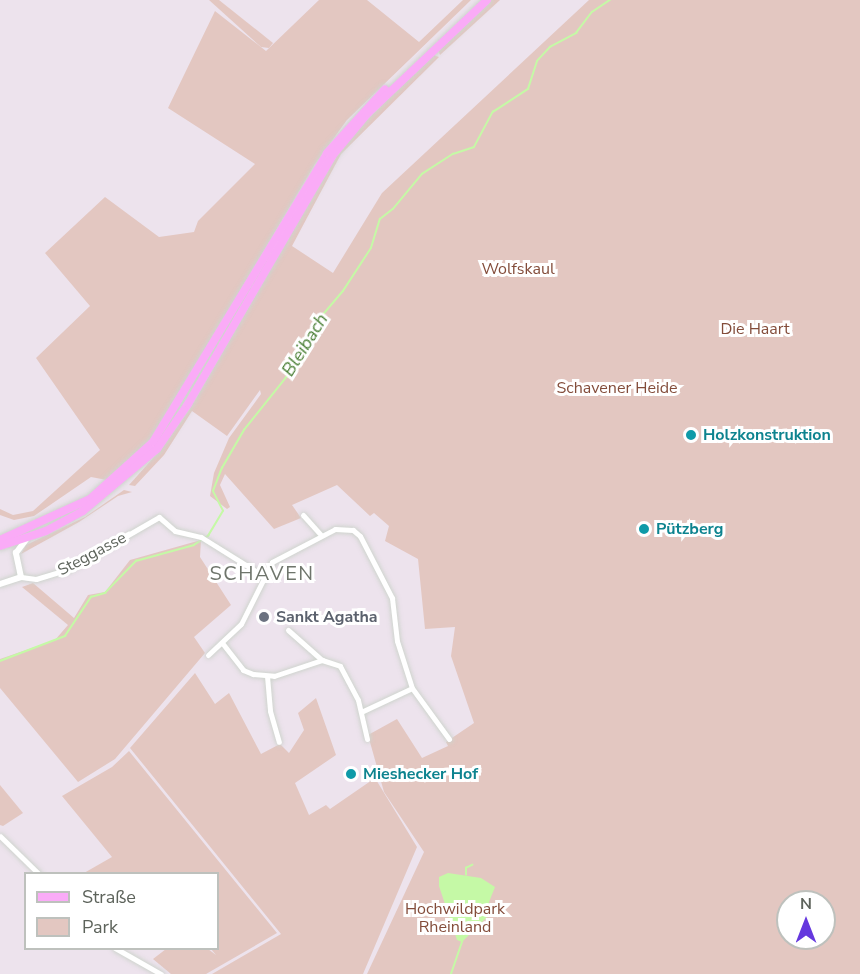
<!DOCTYPE html>
<html>
<head>
<meta charset="utf-8">
<style>
  body { margin:0 }
  #map { position:relative; width:860px; height:974px; overflow:hidden; background:#ede3ed; font-family:"Nunito Sans",sans-serif }
  div>[style] { position:absolute }
  .green>* { inset:0; background:#e3c7c1 }
  .water>* { inset:0; background:#c5f9a6 }
  .stream>* { height:1.5px; margin:-0.75px; padding:0 0.75px; transform-origin:0.75px; border-radius:0.75px; background:#c5f9a6 }
  .roads { filter:drop-shadow(0 0 2px #cfd4ce) drop-shadow(0 0 2px #cfd4ce) }
  .minor>* { height:5px; margin:-2.5px; padding:0 2.5px; transform-origin:2.5px; border-radius:2.5px; background:#fff }
  .tertiary>* { height:6px; margin:-3px; padding:0 3px; transform-origin:3px; border-radius:3px; background:#fff }
  .primary>* { height:8px; margin:-4px; padding:0 4px; transform-origin:4px; border-radius:4px; background:#faabf7 }
  .dots>* { width:16px; height:16px; translate:-50% -50%; box-sizing:border-box; border:3px solid #fff; border-radius:50% }
  span { translate:-50% -50%; white-space:nowrap; text-align:center; line-height:1.15; -webkit-text-stroke:6px #fff; paint-order:stroke }
  .park-label { font-size:16px; color:#834c3a }
  .culture-label { font-size:16px; color:#0d838f; font-weight:700 }
  .left { translate:0 -50%; text-align:left }
  .street-label { font-size:16px; color:#5d635b }
  .worship-label { font-size:16px; color:#5b616d; font-weight:700 }
  .water-label { font-size:18px; color:#4c8037; font-style:italic }
  .quarter-label { font-size:20px; color:#6f756c; letter-spacing:1.5px }
  .legend { position:absolute; left:24px; top:872px; width:195px; height:78px; box-sizing:border-box; background:#fff; border:2px solid #bec1bd; margin:0; padding:8px 10px; list-style:none; font-size:18px; color:#5d635b }
  .legend li { display:flex; align-items:center; gap:12px; height:30px }
  .legend b { width:30px; border:2px solid #bec1bd }
  .north { position:absolute; left:776px; top:890px; width:60px; height:60px; box-sizing:border-box; background:#fff; border:2px solid #bec1bd; border-radius:50%; rotate:0deg; font-size:16px; font-weight:700; line-height:24px; text-align:center; color:#5d635b }
  .north::after { content:''; display:block; margin:auto; width:21px; height:27px; background:#6538de; clip-path:polygon(50% 0,100% 100%,50% 72%,0 100%) }
</style>
</head>
<body>
<div id="map">
  <div class="green">
    <i style="clip-path:polygon(209px 0,219px 0,273px 43px,269px 48px,261px 47px)"></i>
    <i style="clip-path:polygon(319px 0,367px 0,419px 42px,463px 0,471px 0,347px 120px,315px 164px,156px 433px,136px 457px,107px 480px,91px 477px,34px 516px,14px 520px,0 515px,0 509px,13px 515px,33px 511px,100px 450px,36px 358px,90px 306px,45px 253px,105px 197px,159px 237px,194px 232px,198px 221px,255px 164px,168px 108px,215px 11px,266px 51px)"></i>
    <i style="clip-path:polygon(491px 0,500px 0,440px 55px,438px 50px)"></i>
    <i style="clip-path:polygon(evenodd,589px 0,860px 0,860px 974px,367px 974px,424px 852px,384px 792px,368px 735px,397px 719px,422px 758px,448px 746px,446px 742px,474px 723px,451px 656px,455px 627px,425px 629px,418px 559px,385px 541px,389px 526px,374px 513px,370px 516px,337px 485px,292px 505px,301px 518px,274px 529px,225px 474px,220px 485px,230px 507px,227px 509px,210px 496px,214px 473px,229px 438px,261px 394px,260px 390px,227px 436px,192px 411px,164px 455px,135px 486px,129px 485px,163px 447px,190px 409px,331px 164px,358px 129px,433px 55px,439px 57px,341px 154px,292px 246px,333px 273px,382px 193px,589px 0,788px 902px,824px 902px,824px 938px,788px 938px,788px 902px)"></i>
    <i style="clip-path:polygon(124px 490px,132px 492px,118px 496px,79px 522px,21px 554px,26px 545px,85px 517px)"></i>
    <i style="clip-path:polygon(201px 540px,200px 557px,231px 605px,194px 637px,205px 653px,115px 759px,78px 782px,0 688px,0 659px,55px 640px,68px 625px,22px 587px,33px 583px,74px 618px,88px 595px,105px 592px,130px 560px)"></i>
    <i style="clip-path:polygon(195px 673px,215px 704px,229px 693px,261px 754px,280px 744px,289px 753px,304px 730px,298px 713px,316px 698px,336px 755px,295px 783px,309px 815px,326px 805px,330px 809px,375px 778px,417px 847px,363px 974px,212px 974px,281px 934px,130px 748px)"></i>
    <i style="clip-path:polygon(129px 751px,277px 933px,206px 974px,171px 974px,153px 959px,166px 949px,208px 949px,216px 955px,211px 949px,218px 948px,218px 874px,84px 873px,112px 857px,62px 796px,112px 767px)"></i>
    <i style="clip-path:polygon(0 785px,23px 813px,3px 826px,0 825px)"></i>
  </div>
  <div class="water">
    <i style="clip-path:polygon(448px 873px,481px 878px,495px 887px,489px 902px,490px 914px,462px 942px,457px 940px,439px 886px,439px 877px)"></i>
  </div>
  <div class="stream">
    <i style="left:0;top:661px;width:70px;rotate:-21deg"></i>
    <i style="left:65px;top:636px;width:47px;rotate:-56.3deg"></i>
    <i style="left:91px;top:597px;width:15px;rotate:-16deg"></i>
    <i style="left:105px;top:593px;width:45px;rotate:-45.9deg"></i>
    <i style="left:136px;top:561px;width:60px;rotate:-15.4deg"></i>
    <i style="left:194px;top:545px;width:17px;rotate:-33deg"></i>
    <i style="left:208px;top:536px;width:29px;rotate:-59deg"></i>
    <i style="left:223px;top:511px;width:22px;rotate:-117deg"></i>
    <i style="left:213px;top:491px;width:25px;rotate:-69deg"></i>
    <i style="left:222px;top:468px;width:44px;rotate:-59.9deg"></i>
    <i style="left:244px;top:430px;width:77px;rotate:-51.3deg"></i>
    <i style="left:292px;top:370px;width:51px;rotate:-63.4deg"></i>
    <i style="left:315px;top:324px;width:43px;rotate:-49.7deg"></i>
    <i style="left:343px;top:291px;width:51px;rotate:-56.9deg"></i>
    <i style="left:371px;top:248px;width:30px;rotate:-73deg"></i>
    <i style="left:380px;top:219px;width:16px;rotate:-38deg"></i>
    <i style="left:393px;top:209px;width:45px;rotate:-50.4deg"></i>
    <i style="left:422px;top:174px;width:37px;rotate:-33deg"></i>
    <i style="left:453px;top:154px;width:22px;rotate:-18deg"></i>
    <i style="left:474px;top:147px;width:40px;rotate:-62deg"></i>
    <i style="left:493px;top:112px;width:42px;rotate:-33.3deg"></i>
    <i style="left:528px;top:89px;width:29px;rotate:-72deg"></i>
    <i style="left:537px;top:61px;width:19px;rotate:-47deg"></i>
    <i style="left:550px;top:47px;width:30px;rotate:-28deg"></i>
    <i style="left:576px;top:33px;width:26px;rotate:-53deg"></i>
    <i style="left:592px;top:12px;width:22px;rotate:-34deg"></i>
    <i style="left:466px;top:875px;width:7px;rotate:-90deg"></i>
    <i style="left:466px;top:868px;width:7px;rotate:-27deg"></i>
    <i style="left:451px;top:974px;width:34px;rotate:-71deg"></i>
  </div>
  <div class="roads">
    <div class="minor">
      <i style="left:303px;top:515px;width:27px;rotate:48deg"></i>
      <i style="left:21px;top:577px;width:15px;rotate:8deg"></i>
      <i style="left:36px;top:579px;width:34px;rotate:-17deg"></i>
      <i style="left:69px;top:569px;width:104px;rotate:-30deg"></i>
      <i style="left:159px;top:517px;width:21px;rotate:41deg"></i>
      <i style="left:175px;top:531px;width:27px;rotate:13deg"></i>
      <i style="left:201px;top:537px;width:72px;rotate:31.9deg"></i>
      <i style="left:288px;top:630px;width:45px;rotate:41.4deg"></i>
      <i style="left:223px;top:644px;width:33px;rotate:52deg"></i>
      <i style="left:243px;top:670px;width:11px;rotate:22deg"></i>
      <i style="left:253px;top:674px;width:21px;rotate:5deg"></i>
      <i style="left:274px;top:676px;width:51px;rotate:-18.4deg"></i>
      <i style="left:322px;top:660px;width:19px;rotate:18deg"></i>
      <i style="left:340px;top:666px;width:38px;rotate:62deg"></i>
      <i style="left:358px;top:700px;width:40px;rotate:77deg"></i>
      <i style="left:208px;top:655px;width:45px;rotate:-43.2deg"></i>
      <i style="left:241px;top:624px;width:69px;rotate:-63.4deg"></i>
      <i style="left:272px;top:562px;width:71px;rotate:-27.6deg"></i>
      <i style="left:335px;top:529px;width:18px;rotate:3deg"></i>
      <i style="left:353px;top:530px;width:9px;rotate:41deg"></i>
      <i style="left:360px;top:536px;width:70px;rotate:62.7deg"></i>
      <i style="left:392px;top:598px;width:43px;rotate:83.4deg"></i>
      <i style="left:397px;top:641px;width:49px;rotate:72.3deg"></i>
      <i style="left:412px;top:688px;width:63px;rotate:54deg"></i>
      <i style="left:267px;top:676px;width:35px;rotate:85deg"></i>
      <i style="left:270px;top:711px;width:32px;rotate:74deg"></i>
      <i style="left:361px;top:712px;width:56px;rotate:-25.2deg"></i>
      <i style="left:0;top:836px;width:54px;rotate:44.3deg"></i>
      <i style="left:115px;top:948px;width:53px;rotate:29.5deg"></i>
    </div>
    <div class="tertiary">
      <i style="left:0;top:584px;width:22px;rotate:-18deg"></i>
      <i style="left:21px;top:577px;width:25px;rotate:-102deg"></i>
      <i style="left:16px;top:553px;width:20px;rotate:-53deg"></i>
    </div>
    <div class="primary">
      <i style="left:0;top:540px;width:99px;rotate:-24.5deg"></i>
      <i style="left:90px;top:499px;width:85px;rotate:-42.1deg"></i>
      <i style="left:153px;top:442px;width:337px;rotate:-58.9deg"></i>
      <i style="left:327px;top:153px;width:86px;rotate:-47.8deg"></i>
      <i style="left:0;top:546px;width:48px;rotate:-18.1deg"></i>
      <i style="left:46px;top:531px;width:42px;rotate:-28.4deg"></i>
      <i style="left:83px;top:511px;width:97px;rotate:-40deg"></i>
      <i style="left:157px;top:449px;width:55px;rotate:-55.4deg"></i>
      <i style="left:188px;top:404px;width:288px;rotate:-59.8deg"></i>
      <i style="left:333px;top:155px;width:55px;rotate:-50.2deg"></i>
      <i style="left:368px;top:113px;width:164px;rotate:-43.5deg"></i>
    </div>
  </div>
  <div class="dots">
    <i style="left:691px;top:435px;background:#0f9aa8"></i>
    <i style="left:644px;top:529px;background:#0f9aa8"></i>
    <i style="left:264px;top:617px;background:#6b7280"></i>
    <i style="left:351px;top:774px;background:#0f9aa8"></i>
  </div>
  <div class="park-label">
    <span style="left:518px;top:269px">Wolfskaul</span>
    <span style="left:755px;top:329px">Die Haart</span>
    <span style="left:617px;top:388px">Schavener Heide</span>
    <span style="left:455px;top:918px">Hochwildpark<br>Rheinland</span>
  </div>
  <div class="culture-label">
    <span class="left" style="left:703px;top:435px">Holzkonstruktion</span>
    <span class="left" style="left:656px;top:529px">Pützberg</span>
    <span class="left" style="left:363px;top:774px">Mieshecker Hof</span>
  </div>
  <div class="street-label">
    <span style="left:92px;top:554px;rotate:-28deg">Steggasse</span>
  </div>
  <div class="worship-label">
    <span class="left" style="left:276px;top:617px">Sankt Agatha</span>
  </div>
  <div class="water-label">
    <span style="left:305px;top:345px;rotate:-58deg">Bleibach</span>
  </div>
  <div class="quarter-label">
    <span style="left:262px;top:573px">SCHAVEN</span>
  </div>
  <ul class="legend">
  <li><b style="height:8px;background:#faabf7"></b>Straße</li>
  <li><b style="height:16px;background:#e3c7c1"></b>Park</li>
  </ul>
  <div class="north">N</div>
</div>
</body>
</html>
